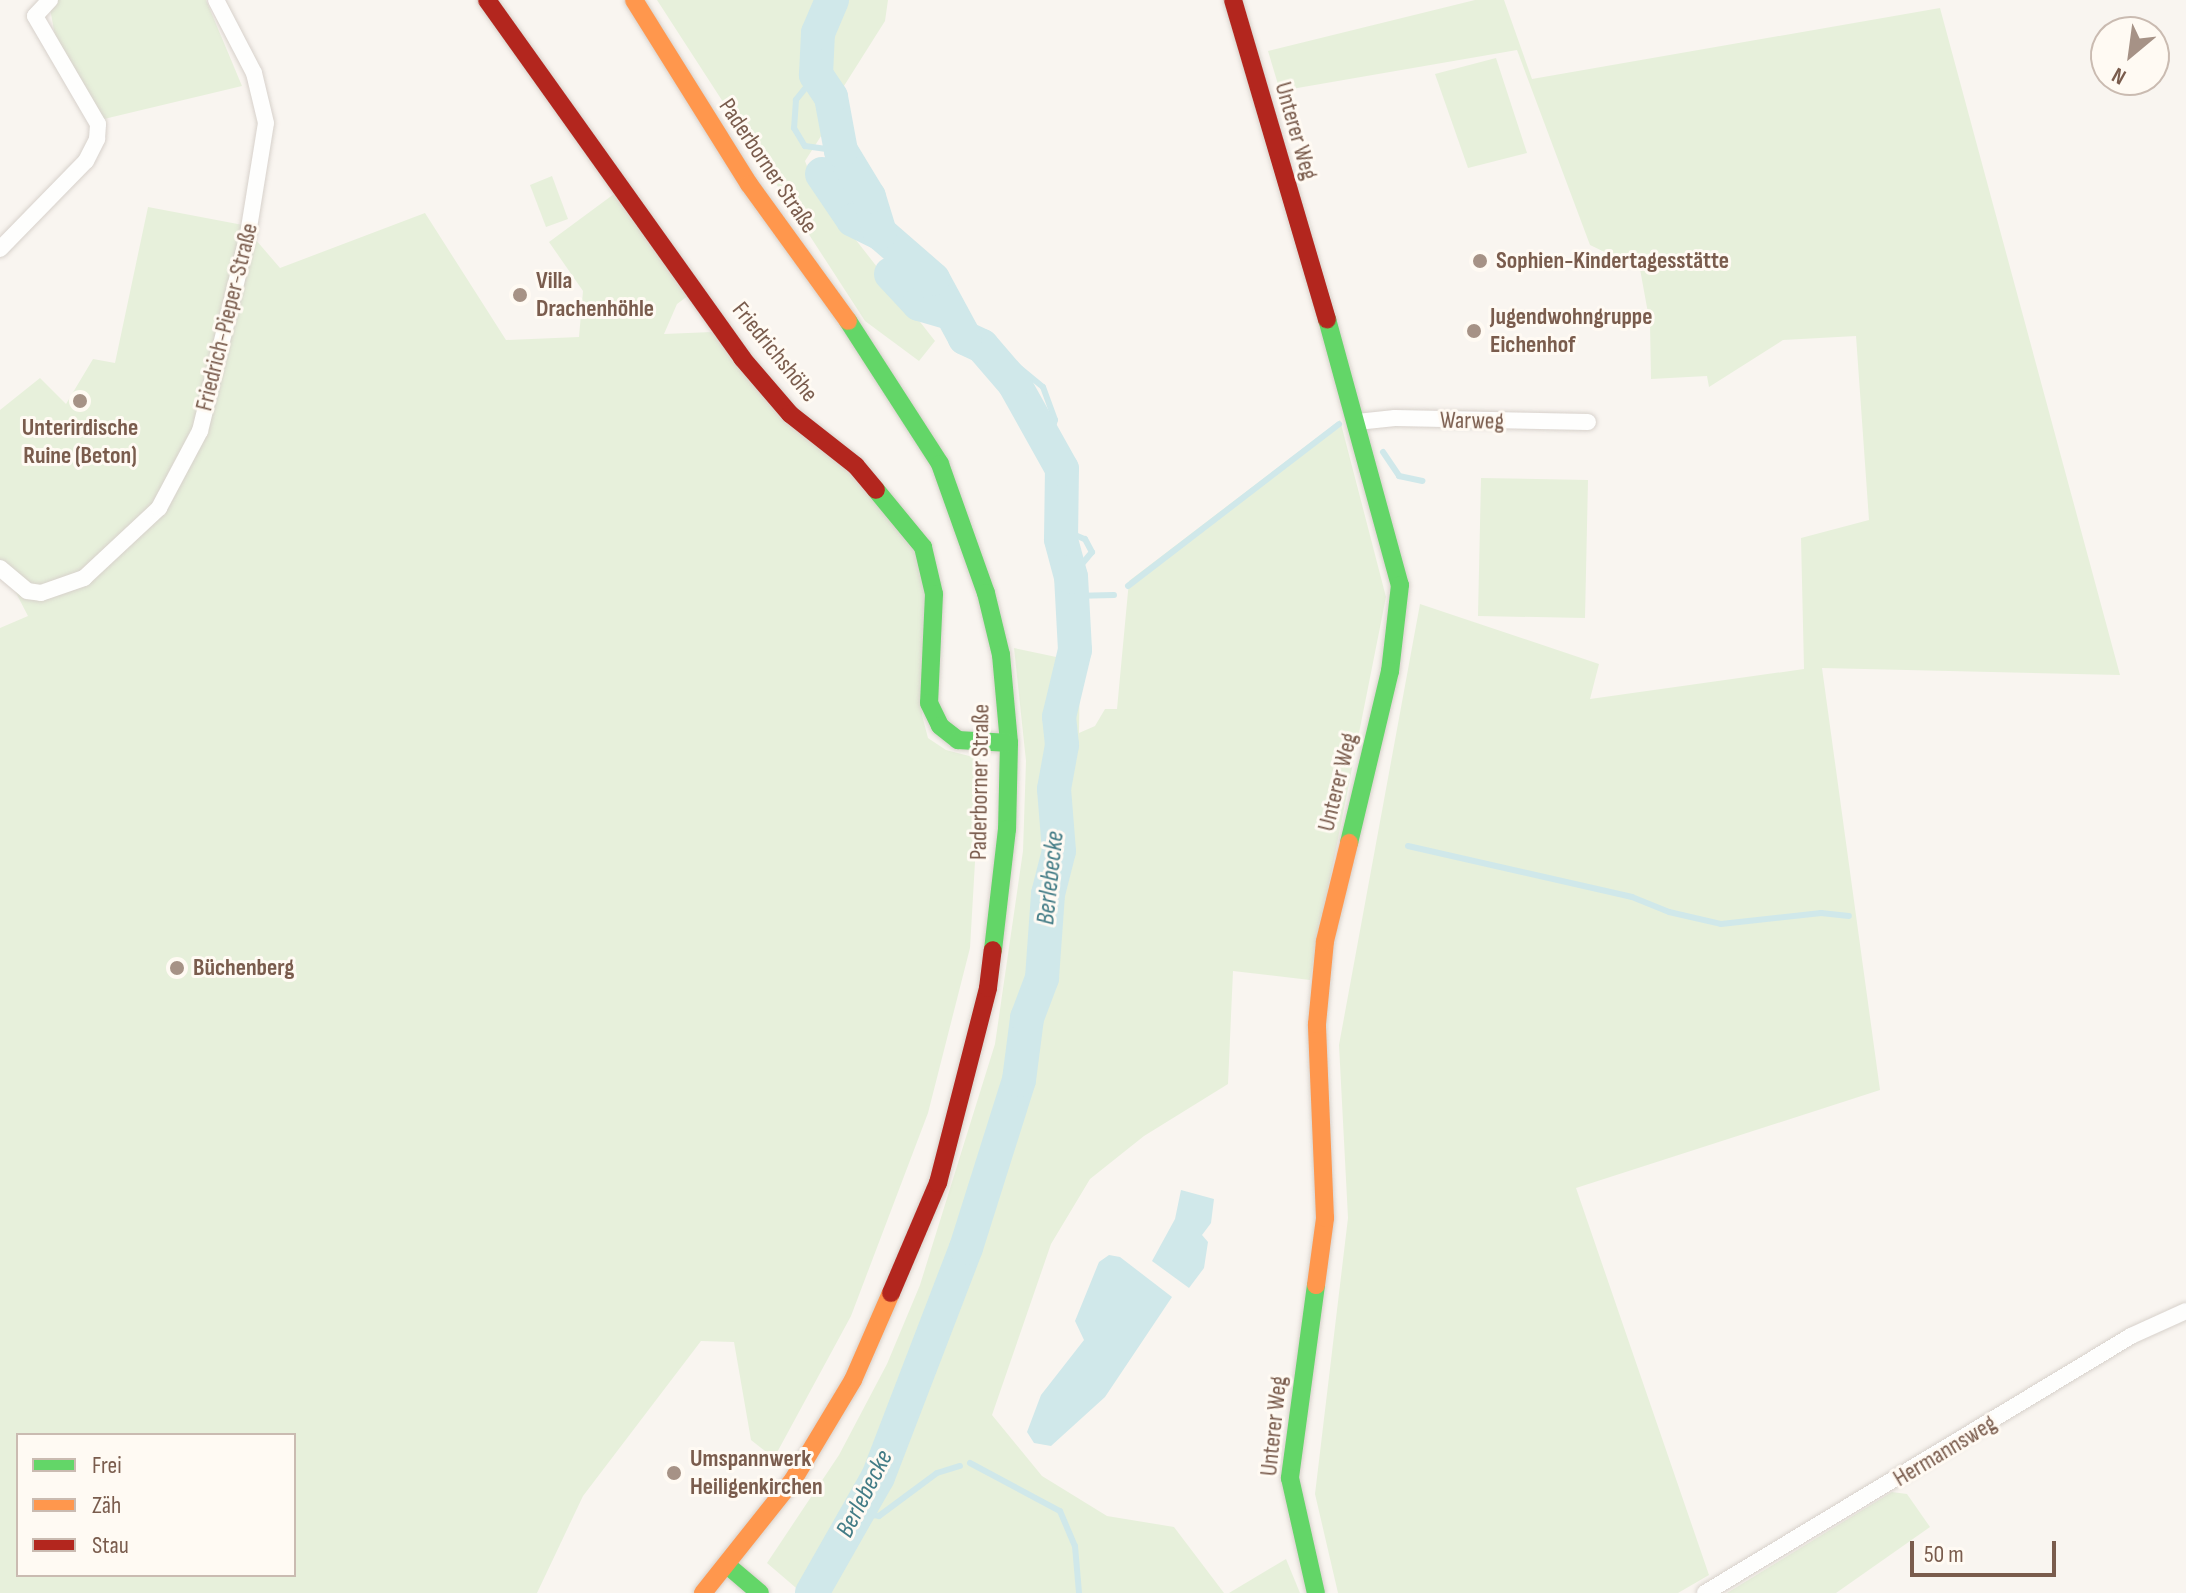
<!DOCTYPE html>
<html>
<head>
<meta charset="utf-8">
<style>
  body { margin:0 }
  #map { position:relative; width:2186px; height:1593px; overflow:hidden; background:#f9f5f0; font-family:"Sofia Sans Condensed",sans-serif }
  div>[style] { position:absolute }
  .green>* { inset:0; background:#e7f0db }
  .water>* { inset:0; background:#d0e8ea }
  .stream>* { height:6px; margin:-3px; padding:0 3px; transform-origin:3px; border-radius:3px; background:#d0e8ea }
  .river>* { height:34px; margin:-17px; padding:0 17px; transform-origin:17px; border-radius:17px; background:#d0e8ea }
  .roads { filter:drop-shadow(0 0 2px #d7d1cb) drop-shadow(0 0 2px #d7d1cb) }
  .street>* { height:16px; margin:-8px; padding:0 8px; transform-origin:8px; border-radius:8px; background:#fefefd }
  .fast>* { height:18px; margin:-9px; padding:0 9px; transform-origin:9px; border-radius:9px; background:#63d668 }
  .slow>* { height:18px; margin:-9px; padding:0 9px; transform-origin:9px; border-radius:9px; background:#ff974d }
  .jam>* { height:18px; margin:-9px; padding:0 9px; transform-origin:9px; border-radius:9px; background:#b3261e }
  .dots>* { width:22px; height:22px; translate:-50% -50%; box-sizing:border-box; border:4px solid #fffaf3; border-radius:50% }
  span { translate:-50% -50%; white-space:nowrap; text-align:center; line-height:1.15; -webkit-text-stroke:6px #fffaf3; paint-order:stroke }
  .street-label { font-size:24px; color:#7a5c4d }
  .poi-label { font-size:24px; color:#7a5c4d; font-weight:700 }
  .left { translate:0 -50%; text-align:left }
  .water-label { font-size:26px; color:#437c86; font-style:italic }
  .legend { position:absolute; left:16px; top:1433px; width:280px; height:144px; box-sizing:border-box; background:#fffaf3; border:2px solid #cabbb1; margin:0; padding:10px 14px; list-style:none; font-size:24px; color:#7a5c4d }
  .legend li { display:flex; align-items:center; gap:16px; height:40px }
  .legend b { width:40px; border:2px solid #cabbb1 }
  .north { position:absolute; left:2090px; top:16px; width:80px; height:80px; box-sizing:border-box; background:#fffaf3; border:2px solid #cabbb1; border-radius:50%; rotate:209deg; font-size:22px; font-weight:700; line-height:32px; text-align:center; color:#7a5c4d }
  .north::after { content:''; display:block; margin:auto; width:28px; height:36px; background:#a69286; clip-path:polygon(50% 0,100% 100%,50% 72%,0 100%) }
  .scale { position:absolute; left:1910px; top:1541px; width:146px; height:36px; box-sizing:border-box; border:4px solid #7a5c4d; border-top:0; padding-left:10px; font-size:24px; line-height:28px; white-space:nowrap; color:#7a5c4d; -webkit-text-stroke:6px #fffaf3; paint-order:stroke }
</style>
</head>
<body>
<div id="map">
  <div class="green">
    <i style="clip-path:polygon(55px 0,206px 0,242px 86px,104px 119px,55px 36px,50px 8px)"></i>
    <i style="clip-path:polygon(657px 0,888px 0,885px 21px,825px 116px,823px 133px,805px 161px,816px 189px,935px 341px,919px 361px,865px 321px)"></i>
    <i style="clip-path:polygon(1475px 0,1504px 0,1532px 79px,1940px 8px,2120px 675px,1822px 668px,1880px 1090px,1576px 1188px,1709px 1575px,1678px 1593px,1338px 1593px,1315px 1494px,1348px 1218px,1339px 1045px,1420px 604px,1599px 664px,1590px 699px,1804px 669px,1801px 538px,1869px 520px,1856px 336px,1783px 340px,1709px 387px,1707px 376px,1651px 379px,1650px 324px,1640px 269px,1590px 245px,1517px 50px,1280px 91px,1268px 51px)"></i>
    <i style="clip-path:polygon(1496px 58px,1527px 153px,1468px 168px,1435px 74px)"></i>
    <i style="clip-path:polygon(552px 176px,568px 219px,546px 227px,530px 185px)"></i>
    <i style="clip-path:polygon(evenodd,614px 194px,689px 295px,677px 304px,664px 334px,712px 332px,867px 484px,942px 583px,922px 715px,928px 738px,946px 750px,981px 759px,970px 948px,928px 1113px,851px 1316px,774px 1458px,751px 1440px,734px 1342px,701px 1341px,583px 1496px,537px 1593px,0 1593px,0 628px,28px 616px,0 562px,0 410px,40px 378px,66px 404px,93px 359px,115px 363px,148px 207px,243px 225px,280px 268px,425px 213px,506px 340px,579px 337px,583px 291px,549px 242px,614px 194px,18px 1435px,294px 1435px,294px 1575px,18px 1575px,18px 1435px)"></i>
    <i style="clip-path:polygon(1340px 420px,1386px 597px,1310px 980px,1233px 971px,1228px 1084px,1144px 1136px,1090px 1179px,1051px 1244px,992px 1415px,1042px 1476px,1107px 1516px,1174px 1527px,1224px 1593px,802px 1593px,767px 1563px,839px 1455px,887px 1364px,920px 1285px,995px 1044px,1023px 851px,1026px 761px,1014px 648px,1080px 662px,1079px 733px,1095px 726px,1105px 709px,1117px 709px,1129px 581px)"></i>
    <i style="clip-path:polygon(1481px 478px,1588px 480px,1585px 618px,1478px 616px)"></i>
    <i style="clip-path:polygon(1892px 1492px,1907px 1494px,1930px 1527px,1836px 1593px,1727px 1593px)"></i>
    <i style="clip-path:polygon(1286px 1559px,1300px 1593px,1229px 1593px)"></i>
  </div>
  <div class="water">
    <i style="clip-path:polygon(1181px 1190px,1214px 1199px,1211px 1223px,1202px 1235px,1208px 1242px,1204px 1268px,1189px 1288px,1152px 1261px,1175px 1219px)"></i>
    <i style="clip-path:polygon(1109px 1255px,1120px 1257px,1172px 1297px,1105px 1397px,1051px 1446px,1034px 1443px,1027px 1432px,1041px 1395px,1084px 1340px,1075px 1321px,1099px 1262px)"></i>
  </div>
  <div class="stream">
    <i style="left:816px;top:75px;width:32px;rotate:129deg"></i>
    <i style="left:796px;top:100px;width:28px;rotate:94deg"></i>
    <i style="left:794px;top:128px;width:21px;rotate:59deg"></i>
    <i style="left:805px;top:146px;width:36px;rotate:8deg"></i>
    <i style="left:982px;top:346px;width:24px;rotate:22deg"></i>
    <i style="left:1004px;top:355px;width:50px;rotate:39.4deg"></i>
    <i style="left:1043px;top:387px;width:35px;rotate:70deg"></i>
    <i style="left:1055px;top:420px;width:26px;rotate:108deg"></i>
    <i style="left:1383px;top:452px;width:29px;rotate:56deg"></i>
    <i style="left:1399px;top:476px;width:24px;rotate:12deg"></i>
    <i style="left:1061px;top:529px;width:26px;rotate:23deg"></i>
    <i style="left:1085px;top:539px;width:15px;rotate:62deg"></i>
    <i style="left:1092px;top:552px;width:33px;rotate:130deg"></i>
    <i style="left:1128px;top:586px;width:266px;rotate:-37.5deg"></i>
    <i style="left:1072px;top:596px;width:42px;rotate:-1.4deg"></i>
    <i style="left:1408px;top:846px;width:230px;rotate:12.8deg"></i>
    <i style="left:1632px;top:897px;width:40px;rotate:22deg"></i>
    <i style="left:1669px;top:912px;width:53px;rotate:13deg"></i>
    <i style="left:1721px;top:924px;width:101px;rotate:-6.3deg"></i>
    <i style="left:1821px;top:913px;width:28px;rotate:6deg"></i>
    <i style="left:970px;top:1463px;width:102px;rotate:28.1deg"></i>
    <i style="left:1060px;top:1511px;width:38px;rotate:67deg"></i>
    <i style="left:1075px;top:1546px;width:47px;rotate:85.1deg"></i>
    <i style="left:861px;top:1514px;width:18px;rotate:6deg"></i>
    <i style="left:879px;top:1516px;width:72px;rotate:-36.6deg"></i>
    <i style="left:937px;top:1473px;width:24px;rotate:-17deg"></i>
    <i style="left:817px;top:1587px;width:9px;rotate:41deg"></i>
  </div>
  <div class="river">
    <i style="left:822px;top:174px;width:55px;rotate:56deg"></i>
    <i style="left:853px;top:220px;width:30px;rotate:26deg"></i>
    <i style="left:891px;top:274px;width:41px;rotate:47deg"></i>
    <i style="left:919px;top:304px;width:33px;rotate:16deg"></i>
    <i style="left:812px;top:1593px;width:133px;rotate:-60.4deg"></i>
    <i style="left:878px;top:1477px;width:245px;rotate:-69deg"></i>
    <i style="left:966px;top:1248px;width:176px;rotate:-72.5deg"></i>
    <i style="left:1019px;top:1080px;width:63px;rotate:-82.6deg"></i>
    <i style="left:1027px;top:1018px;width:43px;rotate:-69.4deg"></i>
    <i style="left:1042px;top:978px;width:84px;rotate:-85.9deg"></i>
    <i style="left:1048px;top:894px;width:44px;rotate:-75.7deg"></i>
    <i style="left:1059px;top:851px;width:62px;rotate:-94.6deg"></i>
    <i style="left:1054px;top:789px;width:45px;rotate:-79.7deg"></i>
    <i style="left:1062px;top:745px;width:28px;rotate:-96deg"></i>
    <i style="left:1059px;top:717px;width:69px;rotate:-76.6deg"></i>
    <i style="left:1075px;top:650px;width:73px;rotate:-93.1deg"></i>
    <i style="left:1071px;top:577px;width:39px;rotate:-105deg"></i>
    <i style="left:1061px;top:539px;width:70px;rotate:-89.2deg"></i>
    <i style="left:1062px;top:469px;width:98px;rotate:-119.2deg"></i>
    <i style="left:1014px;top:383px;width:49px;rotate:-130.9deg"></i>
    <i style="left:982px;top:346px;width:19px;rotate:-155deg"></i>
    <i style="left:965px;top:338px;width:67px;rotate:-118.5deg"></i>
    <i style="left:933px;top:279px;width:70px;rotate:-139deg"></i>
    <i style="left:880px;top:233px;width:38px;rotate:-107deg"></i>
    <i style="left:869px;top:197px;width:54px;rotate:-121.3deg"></i>
    <i style="left:841px;top:151px;width:55px;rotate:-100.5deg"></i>
    <i style="left:831px;top:97px;width:27px;rotate:-124deg"></i>
    <i style="left:816px;top:75px;width:42px;rotate:-87.3deg"></i>
    <i style="left:818px;top:33px;width:36px;rotate:-67deg"></i>
  </div>
  <div class="roads">
    <div class="street">
      <i style="left:0;top:249px;width:123px;rotate:-45.7deg"></i>
      <i style="left:86px;top:161px;width:25px;rotate:-63deg"></i>
      <i style="left:97px;top:139px;width:15px;rotate:-86deg"></i>
      <i style="left:98px;top:124px;width:125px;rotate:-120.3deg"></i>
      <i style="left:35px;top:16px;width:22px;rotate:-47deg"></i>
      <i style="left:1357px;top:422px;width:38px;rotate:-6deg"></i>
      <i style="left:1395px;top:418px;width:193px;rotate:1.2deg"></i>
      <i style="left:0;top:568px;width:35px;rotate:40deg"></i>
      <i style="left:27px;top:591px;width:14px;rotate:8deg"></i>
      <i style="left:41px;top:593px;width:46px;rotate:-19.2deg"></i>
      <i style="left:84px;top:578px;width:103px;rotate:-43deg"></i>
      <i style="left:159px;top:508px;width:87px;rotate:-62deg"></i>
      <i style="left:200px;top:431px;width:203px;rotate:-76.3deg"></i>
      <i style="left:248px;top:234px;width:112px;rotate:-80.8deg"></i>
      <i style="left:266px;top:123px;width:51px;rotate:-103.5deg"></i>
      <i style="left:254px;top:73px;width:82px;rotate:-117.5deg"></i>
      <i style="left:1705px;top:1593px;width:498px;rotate:-31.1deg"></i>
      <i style="left:2131px;top:1336px;width:60px;rotate:-24.4deg"></i>
    </div>
    <div class="fast">
      <i style="left:1327px;top:319px;width:276px;rotate:74.7deg"></i>
      <i style="left:1400px;top:585px;width:87px;rotate:96.6deg"></i>
      <i style="left:1390px;top:671px;width:177px;rotate:103.4deg"></i>
      <i style="left:848px;top:321px;width:170px;rotate:57.2deg"></i>
      <i style="left:940px;top:464px;width:137px;rotate:70.4deg"></i>
      <i style="left:986px;top:593px;width:64px;rotate:76.4deg"></i>
      <i style="left:1001px;top:655px;width:88px;rotate:84.8deg"></i>
      <i style="left:1009px;top:743px;width:86px;rotate:91.3deg"></i>
      <i style="left:1007px;top:829px;width:122px;rotate:96.6deg"></i>
      <i style="left:876px;top:490px;width:74px;rotate:50.5deg"></i>
      <i style="left:923px;top:547px;width:48px;rotate:76.8deg"></i>
      <i style="left:934px;top:594px;width:109px;rotate:92.6deg"></i>
      <i style="left:929px;top:703px;width:25px;rotate:64deg"></i>
      <i style="left:940px;top:726px;width:23px;rotate:38deg"></i>
      <i style="left:958px;top:740px;width:51px;rotate:3.4deg"></i>
      <i style="left:1316px;top:1285px;width:195px;rotate:97.7deg"></i>
      <i style="left:1290px;top:1478px;width:118px;rotate:77.3deg"></i>
      <i style="left:727px;top:1565px;width:43px;rotate:40.3deg"></i>
    </div>
    <div class="slow">
      <i style="left:634px;top:0;width:217px;rotate:58deg"></i>
      <i style="left:749px;top:184px;width:169px;rotate:54.1deg"></i>
      <i style="left:1316px;top:1285px;width:68px;rotate:-82.3deg"></i>
      <i style="left:1325px;top:1218px;width:194px;rotate:-92.4deg"></i>
      <i style="left:1317px;top:1024px;width:83px;rotate:-84.5deg"></i>
      <i style="left:1325px;top:941px;width:101px;rotate:-76.2deg"></i>
      <i style="left:703px;top:1593px;width:144px;rotate:-51.5deg"></i>
      <i style="left:793px;top:1480px;width:117px;rotate:-59deg"></i>
      <i style="left:853px;top:1380px;width:95px;rotate:-66.4deg"></i>
    </div>
    <div class="jam">
      <i style="left:487px;top:0;width:440px;rotate:54.5deg"></i>
      <i style="left:742px;top:358px;width:74px;rotate:49.4deg"></i>
      <i style="left:790px;top:414px;width:84px;rotate:38.2deg"></i>
      <i style="left:856px;top:466px;width:31px;rotate:50deg"></i>
      <i style="left:1233px;top:0;width:333px;rotate:73.6deg"></i>
      <i style="left:891px;top:1293px;width:120px;rotate:-66.9deg"></i>
      <i style="left:938px;top:1183px;width:201px;rotate:-75.6deg"></i>
      <i style="left:988px;top:988px;width:38px;rotate:-83deg"></i>
    </div>
  </div>
  <div class="dots">
    <i style="left:1480px;top:261px;background:#a69286"></i>
    <i style="left:520px;top:295px;background:#a69286"></i>
    <i style="left:1474px;top:331px;background:#a69286"></i>
    <i style="left:80px;top:401px;background:#a69286"></i>
    <i style="left:177px;top:968px;background:#a69286"></i>
    <i style="left:674px;top:1473px;background:#a69286"></i>
  </div>
  <div class="street-label">
    <span style="left:1296px;top:131px;rotate:74deg">Unterer Weg</span>
    <span style="left:768px;top:166px;rotate:56deg">Paderborner Straße</span>
    <span style="left:227px;top:317px;rotate:-76deg">Friedrich-Pieper-Straße</span>
    <span style="left:775px;top:352px;rotate:51deg">Friedrichshöhe</span>
    <span style="left:1472px;top:421px;rotate:1deg">Warweg</span>
    <span style="left:980px;top:782px;rotate:-89deg">Paderborner Straße</span>
    <span style="left:1338px;top:782px;rotate:-76deg">Unterer Weg</span>
    <span style="left:1274px;top:1426px;rotate:-84deg">Unterer Weg</span>
    <span style="left:1945px;top:1451px;rotate:-31deg">Hermannsweg</span>
  </div>
  <div class="poi-label">
    <span class="left" style="left:1496px;top:261px">Sophien-Kindertagesstätte</span>
    <span class="left" style="left:536px;top:295px">Villa<br>Drachenhöhle</span>
    <span class="left" style="left:1490px;top:331px">Jugendwohngruppe<br>Eichenhof</span>
    <span style="left:80px;top:442px">Unterirdische<br>Ruine (Beton)</span>
    <span class="left" style="left:193px;top:968px">Büchenberg</span>
    <span class="left" style="left:690px;top:1473px">Umspannwerk<br>Heiligenkirchen</span>
  </div>
  <div class="water-label">
    <span style="left:1051px;top:878px;rotate:-84deg">Berlebecke</span>
    <span style="left:865px;top:1494px;rotate:-63deg">Berlebecke</span>
  </div>
  <ul class="legend">
  <li><b style="height:10px;background:#63d668"></b>Frei</li>
  <li><b style="height:10px;background:#ff974d"></b>Zäh</li>
  <li><b style="height:10px;background:#b3261e"></b>Stau</li>
  </ul>
  <div class="north">N</div>
  <div class="scale">50 m</div>
</div>
</body>
</html>
